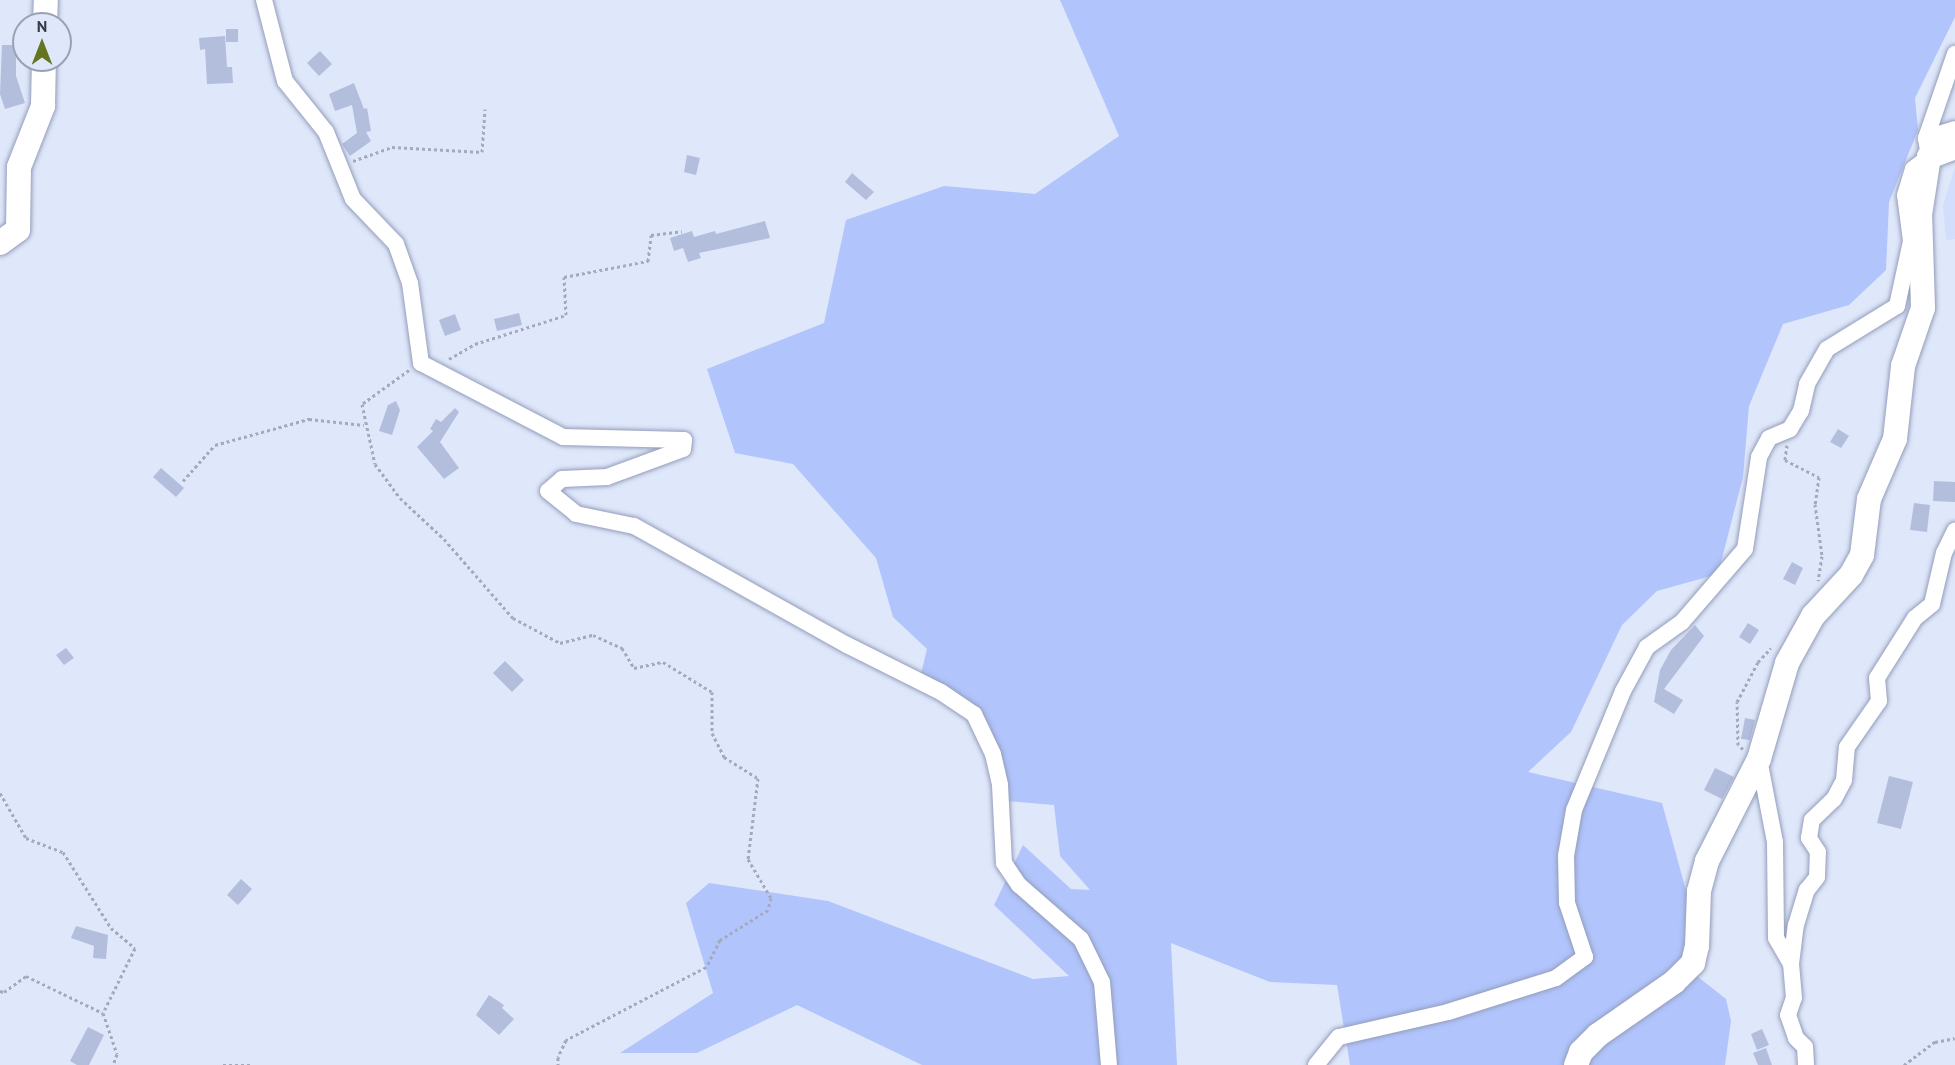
<!DOCTYPE html>
<html>
<head>
<meta charset="utf-8">
<style>
  body { margin:0 }
  #map { position:relative; width:1955px; height:1065px; overflow:hidden; background:#dfe7fa; font-family:"PT Sans",sans-serif }
  div>[style] { position:absolute }
  .built>* { inset:0; background:#d3defd }
  .green>* { inset:0; background:#b1c4fc }
  .building>* { inset:0; background:#b3bedd }
  .path>* { height:3px; margin-top:-1.5px; transform-origin:0; background:repeating-linear-gradient(90deg,#a3aabb 0 3px,transparent 0 6px) }
  .roads { filter:drop-shadow(0 0 2px #939dbb) drop-shadow(0 0 2px #939dbb) }
  .street>* { height:16px; margin:-8px; padding:0 8px; transform-origin:8px; border-radius:8px; background:#fff }
  .secondary>* { height:24px; margin:-12px; padding:0 12px; transform-origin:12px; border-radius:12px; background:#fff }
  span { translate:-50% -50%; white-space:nowrap; text-align:center; line-height:1.15; -webkit-text-stroke:4.5px #dfe7fa; paint-order:stroke }
  .north { position:absolute; left:12px; top:12px; width:60px; height:60px; box-sizing:border-box; background:#dfe7fa; border:2px solid #9ba1b2; border-radius:50%; rotate:0deg; font-size:16px; font-weight:700; line-height:24px; text-align:center; color:#353946 }
  .north::after { content:''; display:block; margin:auto; width:21px; height:27px; background:#657421; clip-path:polygon(50% 0,100% 100%,50% 72%,0 100%) }
</style>
</head>
<body>
<div id="map">
  <div class="built">
    <i style="clip-path:polygon(1955px 167px,1955px 239px,1946px 240px,1943px 206px)"></i>
  </div>
  <div class="green">
    <i style="clip-path:polygon(1060px 0,1955px 0,1955px 17px,1915px 98px,1918px 130px,1889px 202px,1886px 270px,1849px 305px,1783px 324px,1749px 406px,1743px 477px,1718px 574px,1657px 591px,1622px 625px,1571px 732px,1528px 772px,1662px 803px,1690px 905px,1688px 969px,1726px 999px,1731px 1021px,1725px 1065px,1350px 1065px,1337px 985px,1270px 982px,1171px 943px,1177px 1065px,922px 1065px,797px 1005px,697px 1053px,620px 1053px,713px 993px,686px 903px,709px 883px,828px 901px,1033px 979px,1069px 976px,994px 905px,1023px 845px,1071px 889px,1090px 890px,1060px 856px,1054px 805px,995px 800px,978px 709px,918px 686px,927px 649px,893px 617px,876px 558px,793px 464px,735px 453px,707px 369px,824px 323px,846px 220px,944px 186px,1035px 194px,1119px 136px)"></i>
  </div>
  <div class="building">
    <i style="clip-path:polygon(226px 29px,238px 29px,238px 42px,226px 42px)"></i>
    <i style="clip-path:polygon(225px 36px,227px 67px,232px 67px,233px 83px,207px 84px,205px 49px,200px 50px,199px 38px)"></i>
    <i style="clip-path:polygon(2px 45px,16px 45px,16px 76px,25px 103px,5px 109px,0 94px)"></i>
    <i style="clip-path:polygon(320px 51px,332px 64px,319px 76px,307px 63px)"></i>
    <i style="clip-path:polygon(354px 83px,364px 109px,367px 108px,371px 131px,366px 132px,371px 141px,350px 156px,342px 144px,357px 133px,352px 105px,335px 111px,329px 94px)"></i>
    <i style="clip-path:polygon(687px 155px,700px 158px,696px 175px,684px 172px)"></i>
    <i style="clip-path:polygon(852px 173px,874px 192px,866px 200px,845px 182px)"></i>
    <i style="clip-path:polygon(765px 221px,770px 238px,699px 253px,701px 258px,688px 262px,683px 248px,674px 251px,670px 238px,692px 231px,694px 237px,715px 231px,716px 234px)"></i>
    <i style="clip-path:polygon(519px 313px,522px 325px,497px 331px,494px 319px)"></i>
    <i style="clip-path:polygon(455px 314px,461px 330px,445px 336px,439px 320px)"></i>
    <i style="clip-path:polygon(396px 401px,400px 410px,392px 435px,379px 431px,388px 405px)"></i>
    <i style="clip-path:polygon(455px 408px,459px 412px,440px 442px,459px 468px,444px 479px,417px 447px,433px 431px,430px 429px,436px 419px,441px 422px)"></i>
    <i style="clip-path:polygon(1838px 429px,1849px 436px,1841px 448px,1830px 442px)"></i>
    <i style="clip-path:polygon(161px 468px,184px 488px,176px 497px,153px 477px)"></i>
    <i style="clip-path:polygon(1934px 481px,1955px 482px,1955px 502px,1933px 501px)"></i>
    <i style="clip-path:polygon(1914px 503px,1930px 505px,1927px 532px,1910px 530px)"></i>
    <i style="clip-path:polygon(1792px 562px,1803px 568px,1795px 585px,1783px 579px)"></i>
    <i style="clip-path:polygon(1748px 623px,1759px 630px,1750px 644px,1739px 637px)"></i>
    <i style="clip-path:polygon(1695px 625px,1704px 636px,1664px 689px,1683px 700px,1674px 714px,1654px 702px,1660px 670px,1671px 650px)"></i>
    <i style="clip-path:polygon(66px 648px,74px 658px,64px 665px,56px 655px)"></i>
    <i style="clip-path:polygon(505px 661px,524px 680px,512px 692px,493px 673px)"></i>
    <i style="clip-path:polygon(1745px 718px,1755px 720px,1750px 740px,1741px 739px)"></i>
    <i style="clip-path:polygon(1715px 768px,1734px 777px,1722px 799px,1704px 790px)"></i>
    <i style="clip-path:polygon(1889px 776px,1913px 782px,1901px 829px,1877px 823px)"></i>
    <i style="clip-path:polygon(241px 879px,252px 889px,238px 905px,227px 895px)"></i>
    <i style="clip-path:polygon(76px 926px,108px 935px,106px 959px,93px 958px,94px 946px,71px 938px)"></i>
    <i style="clip-path:polygon(489px 995px,504px 1005px,502px 1008px,514px 1019px,499px 1035px,476px 1015px)"></i>
    <i style="clip-path:polygon(88px 1027px,104px 1035px,89px 1065px,77px 1065px,70px 1061px)"></i>
    <i style="clip-path:polygon(1762px 1029px,1769px 1045px,1757px 1050px,1751px 1034px)"></i>
    <i style="clip-path:polygon(1766px 1048px,1772px 1065px,1758px 1065px,1753px 1053px)"></i>
  </div>
  <div class="path">
    <i style="left:353px;top:161px;width:41px;rotate:-19.7deg"></i>
    <i style="left:392px;top:147px;width:90px;rotate:3.2deg"></i>
    <i style="left:482px;top:152px;width:43px;rotate:-86deg"></i>
    <i style="left:449px;top:359px;width:30px;rotate:-30deg"></i>
    <i style="left:475px;top:344px;width:96px;rotate:-17.7deg"></i>
    <i style="left:566px;top:315px;width:38px;rotate:-93deg"></i>
    <i style="left:564px;top:277px;width:86px;rotate:-10.8deg"></i>
    <i style="left:648px;top:261px;width:26px;rotate:-83deg"></i>
    <i style="left:651px;top:235px;width:31px;rotate:-7deg"></i>
    <i style="left:409px;top:370px;width:58px;rotate:144.1deg"></i>
    <i style="left:362px;top:404px;width:61px;rotate:77.8deg"></i>
    <i style="left:375px;top:464px;width:42px;rotate:53.7deg"></i>
    <i style="left:400px;top:498px;width:60px;rotate:43deg"></i>
    <i style="left:444px;top:539px;width:105px;rotate:48.9deg"></i>
    <i style="left:513px;top:618px;width:53px;rotate:28deg"></i>
    <i style="left:560px;top:643px;width:34px;rotate:-14deg"></i>
    <i style="left:593px;top:635px;width:32px;rotate:24deg"></i>
    <i style="left:622px;top:648px;width:23px;rotate:59deg"></i>
    <i style="left:634px;top:668px;width:30px;rotate:-12deg"></i>
    <i style="left:663px;top:662px;width:57px;rotate:31.5deg"></i>
    <i style="left:712px;top:692px;width:41px;rotate:90deg"></i>
    <i style="left:712px;top:733px;width:27px;rotate:63deg"></i>
    <i style="left:724px;top:757px;width:40px;rotate:32deg"></i>
    <i style="left:758px;top:778px;width:82px;rotate:97deg"></i>
    <i style="left:748px;top:859px;width:45px;rotate:59.5deg"></i>
    <i style="left:771px;top:898px;width:12px;rotate:104deg"></i>
    <i style="left:768px;top:910px;width:57px;rotate:148deg"></i>
    <i style="left:720px;top:940px;width:30px;rotate:117deg"></i>
    <i style="left:706px;top:967px;width:158px;rotate:152.5deg"></i>
    <i style="left:566px;top:1040px;width:19px;rotate:115deg"></i>
    <i style="left:558px;top:1057px;width:8px;rotate:90deg"></i>
    <i style="left:1787px;top:445px;width:15px;rotate:98deg"></i>
    <i style="left:1785px;top:460px;width:38px;rotate:27deg"></i>
    <i style="left:1819px;top:477px;width:27px;rotate:98deg"></i>
    <i style="left:1815px;top:504px;width:52px;rotate:82.3deg"></i>
    <i style="left:1822px;top:556px;width:25px;rotate:99deg"></i>
    <i style="left:183px;top:481px;width:48px;rotate:-48.4deg"></i>
    <i style="left:215px;top:445px;width:98px;rotate:-15.5deg"></i>
    <i style="left:309px;top:419px;width:55px;rotate:6.2deg"></i>
    <i style="left:1743px;top:749px;width:6px;rotate:-141deg"></i>
    <i style="left:1738px;top:745px;width:43px;rotate:-91.3deg"></i>
    <i style="left:1737px;top:702px;width:45px;rotate:-62.3deg"></i>
    <i style="left:1758px;top:662px;width:19px;rotate:-47deg"></i>
    <i style="left:0;top:793px;width:52px;rotate:60deg"></i>
    <i style="left:26px;top:838px;width:40px;rotate:21deg"></i>
    <i style="left:63px;top:852px;width:90px;rotate:57.7deg"></i>
    <i style="left:111px;top:928px;width:31px;rotate:40deg"></i>
    <i style="left:135px;top:948px;width:72px;rotate:116.2deg"></i>
    <i style="left:103px;top:1013px;width:43px;rotate:71.1deg"></i>
    <i style="left:117px;top:1054px;width:12px;rotate:110deg"></i>
    <i style="left:0;top:991px;width:4px;rotate:14deg"></i>
    <i style="left:4px;top:992px;width:27px;rotate:-36deg"></i>
    <i style="left:26px;top:976px;width:85px;rotate:25.7deg"></i>
    <i style="left:223px;top:1065px;width:29px"></i>
    <i style="left:1904px;top:1065px;width:39px;rotate:-37deg"></i>
    <i style="left:1935px;top:1042px;width:20px;rotate:-11deg"></i>
  </div>
  <div class="roads">
    <div class="street">
      <i style="left:264px;top:0;width:84px;rotate:75.5deg"></i>
      <i style="left:285px;top:81px;width:65px;rotate:51.2deg"></i>
      <i style="left:326px;top:132px;width:72px;rotate:68.1deg"></i>
      <i style="left:353px;top:199px;width:62px;rotate:46.3deg"></i>
      <i style="left:396px;top:244px;width:41px;rotate:70.3deg"></i>
      <i style="left:410px;top:283px;width:81px;rotate:82.2deg"></i>
      <i style="left:421px;top:363px;width:160px;rotate:27.5deg"></i>
      <i style="left:563px;top:437px;width:121px;rotate:1.4deg"></i>
      <i style="left:684px;top:440px;width:9px;rotate:96deg"></i>
      <i style="left:683px;top:449px;width:81px;rotate:159.8deg"></i>
      <i style="left:607px;top:477px;width:45px;rotate:177.5deg"></i>
      <i style="left:562px;top:479px;width:18px;rotate:139deg"></i>
      <i style="left:548px;top:491px;width:36px;rotate:39deg"></i>
      <i style="left:576px;top:514px;width:59px;rotate:11.7deg"></i>
      <i style="left:634px;top:526px;width:244px;rotate:29.2deg"></i>
      <i style="left:847px;top:645px;width:105px;rotate:26.6deg"></i>
      <i style="left:941px;top:692px;width:40px;rotate:34deg"></i>
      <i style="left:974px;top:714px;width:44px;rotate:64.6deg"></i>
      <i style="left:993px;top:754px;width:32px;rotate:77deg"></i>
      <i style="left:1000px;top:785px;width:78px;rotate:87.1deg"></i>
      <i style="left:1004px;top:863px;width:27px;rotate:56deg"></i>
      <i style="left:1019px;top:885px;width:82px;rotate:41.1deg"></i>
      <i style="left:1081px;top:939px;width:48px;rotate:64deg"></i>
      <i style="left:1102px;top:982px;width:83px;rotate:85.2deg"></i>
      <i style="left:1926px;top:138px;width:89px;rotate:-71deg"></i>
      <i style="left:1759px;top:759px;width:85px;rotate:79.1deg"></i>
      <i style="left:1775px;top:842px;width:96px;rotate:89.4deg"></i>
      <i style="left:1776px;top:938px;width:30px;rotate:60deg"></i>
      <i style="left:1316px;top:1065px;width:36px;rotate:-51deg"></i>
      <i style="left:1339px;top:1037px;width:112px;rotate:-12.9deg"></i>
      <i style="left:1448px;top:1012px;width:113px;rotate:-17.5deg"></i>
      <i style="left:1556px;top:978px;width:36px;rotate:-36deg"></i>
      <i style="left:1585px;top:957px;width:57px;rotate:-108.4deg"></i>
      <i style="left:1567px;top:903px;width:47px;rotate:-91.2deg"></i>
      <i style="left:1566px;top:856px;width:47px;rotate:-80.1deg"></i>
      <i style="left:1574px;top:810px;width:129px;rotate:-67.6deg"></i>
      <i style="left:1623px;top:691px;width:50px;rotate:-61.4deg"></i>
      <i style="left:1647px;top:647px;width:43px;rotate:-35.5deg"></i>
      <i style="left:1682px;top:622px;width:96px;rotate:-49.2deg"></i>
      <i style="left:1745px;top:549px;width:93px;rotate:-81.3deg"></i>
      <i style="left:1759px;top:457px;width:21px;rotate:-62deg"></i>
      <i style="left:1769px;top:438px;width:23px;rotate:-23deg"></i>
      <i style="left:1790px;top:429px;width:21px;rotate:-59deg"></i>
      <i style="left:1801px;top:411px;width:28px;rotate:-77deg"></i>
      <i style="left:1807px;top:384px;width:40px;rotate:-60.3deg"></i>
      <i style="left:1827px;top:349px;width:82px;rotate:-31.6deg"></i>
      <i style="left:1897px;top:306px;width:66px;rotate:-77.8deg"></i>
      <i style="left:1911px;top:241px;width:46px;rotate:-97.4deg"></i>
      <i style="left:1905px;top:195px;width:27px;rotate:-73deg"></i>
      <i style="left:1913px;top:169px;width:20px;rotate:-37deg"></i>
      <i style="left:1929px;top:157px;width:19px;rotate:-99deg"></i>
      <i style="left:1926px;top:138px;width:30px;rotate:-17deg"></i>
      <i style="left:1806px;top:1065px;width:18px;rotate:-93deg"></i>
      <i style="left:1805px;top:1047px;width:13px;rotate:-135deg"></i>
      <i style="left:1796px;top:1038px;width:24px;rotate:-109deg"></i>
      <i style="left:1788px;top:1015px;width:18px;rotate:-71deg"></i>
      <i style="left:1794px;top:998px;width:34px;rotate:-95deg"></i>
      <i style="left:1791px;top:964px;width:39px;rotate:-83deg"></i>
      <i style="left:1796px;top:925px;width:37px;rotate:-73deg"></i>
      <i style="left:1807px;top:890px;width:16px;rotate:-52deg"></i>
      <i style="left:1817px;top:877px;width:25px;rotate:-88deg"></i>
      <i style="left:1818px;top:852px;width:17px;rotate:-123deg"></i>
      <i style="left:1809px;top:838px;width:18px;rotate:-81deg"></i>
      <i style="left:1812px;top:820px;width:30px;rotate:-44deg"></i>
      <i style="left:1834px;top:799px;width:21px;rotate:-62deg"></i>
      <i style="left:1844px;top:780px;width:33px;rotate:-85deg"></i>
      <i style="left:1847px;top:747px;width:56px;rotate:-55.2deg"></i>
      <i style="left:1879px;top:701px;width:23px;rotate:-95deg"></i>
      <i style="left:1877px;top:678px;width:71px;rotate:-57.7deg"></i>
      <i style="left:1915px;top:618px;width:22px;rotate:-39deg"></i>
      <i style="left:1932px;top:604px;width:52px;rotate:-76.8deg"></i>
      <i style="left:1944px;top:553px;width:25px;rotate:-64deg"></i>
    </div>
    <div class="secondary">
      <i style="left:45px;top:24px;width:24px;rotate:-88deg"></i>
      <i style="left:0;top:243px;width:22px;rotate:-36deg"></i>
      <i style="left:18px;top:230px;width:63px;rotate:-89.1deg"></i>
      <i style="left:19px;top:167px;width:66px;rotate:-68.5deg"></i>
      <i style="left:43px;top:106px;width:46px;rotate:-88.8deg"></i>
      <i style="left:1576px;top:1065px;width:14px;rotate:-69deg"></i>
      <i style="left:1581px;top:1052px;width:24px;rotate:-45deg"></i>
      <i style="left:1598px;top:1035px;width:93px;rotate:-34.9deg"></i>
      <i style="left:1674px;top:982px;width:27px;rotate:-45deg"></i>
      <i style="left:1693px;top:963px;width:17px;rotate:-77deg"></i>
      <i style="left:1697px;top:946px;width:55px;rotate:-87.9deg"></i>
      <i style="left:1699px;top:891px;width:31px;rotate:-75deg"></i>
      <i style="left:1707px;top:861px;width:114px;rotate:-63deg"></i>
      <i style="left:1759px;top:759px;width:100px;rotate:-73.7deg"></i>
      <i style="left:1787px;top:663px;width:54px;rotate:-61deg"></i>
      <i style="left:1813px;top:616px;width:56px;rotate:-47.2deg"></i>
      <i style="left:1851px;top:575px;width:23px;rotate:-61deg"></i>
      <i style="left:1862px;top:555px;width:56px;rotate:-82.9deg"></i>
      <i style="left:1869px;top:499px;width:65px;rotate:-66.6deg"></i>
      <i style="left:1895px;top:439px;width:73px;rotate:-83.7deg"></i>
      <i style="left:1903px;top:366px;width:61px;rotate:-71deg"></i>
      <i style="left:1923px;top:308px;width:93px;rotate:-91.8deg"></i>
      <i style="left:1920px;top:215px;width:59px;rotate:-81.2deg"></i>
      <i style="left:1929px;top:157px;width:28px;rotate:-21deg"></i>
    </div>
  </div>
  <div class="north">N</div>
</div>
</body>
</html>
